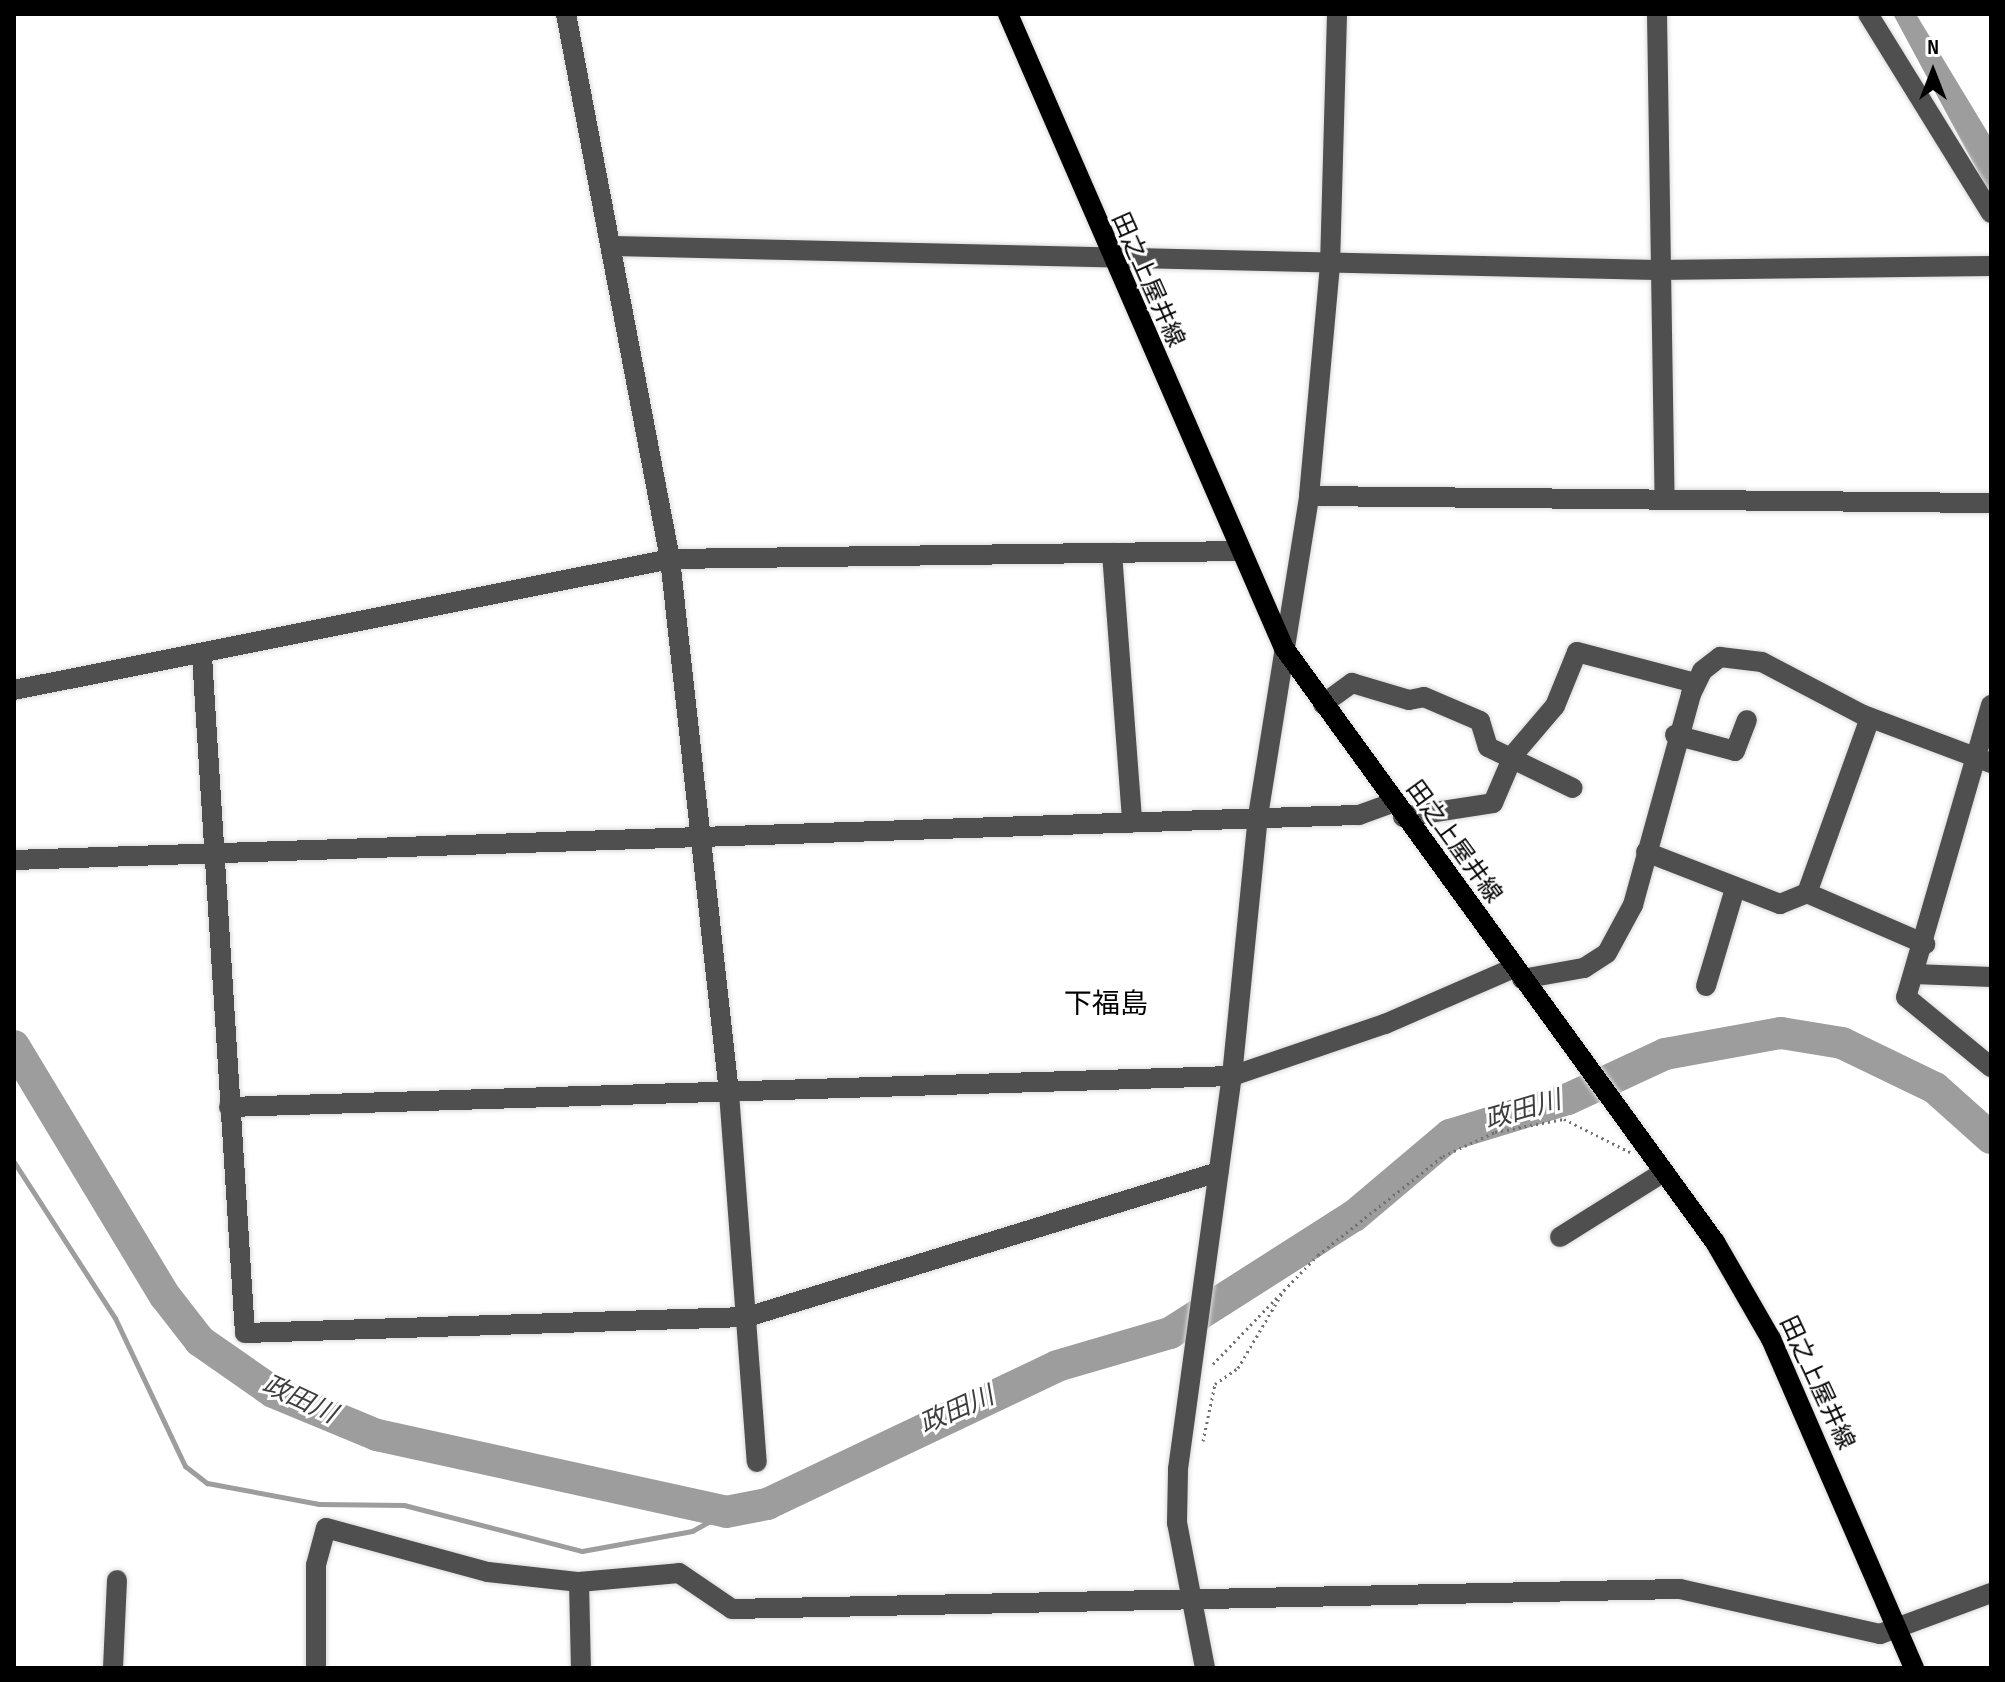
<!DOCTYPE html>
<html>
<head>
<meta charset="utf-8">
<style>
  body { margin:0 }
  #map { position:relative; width:2005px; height:1682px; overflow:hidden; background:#fff; font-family:"Sofia Sans Condensed","Noto Sans JP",sans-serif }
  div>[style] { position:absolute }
  .water>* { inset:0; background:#9d9d9d }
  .stream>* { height:5px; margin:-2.5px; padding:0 2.5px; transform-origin:2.5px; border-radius:2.5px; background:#9d9d9d }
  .river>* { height:32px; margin:-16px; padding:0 16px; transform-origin:16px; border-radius:16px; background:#9d9d9d }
  .path>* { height:3px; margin-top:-1.5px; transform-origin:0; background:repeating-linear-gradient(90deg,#717171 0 2px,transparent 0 6px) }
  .roads { filter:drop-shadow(0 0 2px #dbdbdb) drop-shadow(0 0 2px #dbdbdb) }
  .minor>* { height:20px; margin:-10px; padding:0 10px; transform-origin:10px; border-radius:10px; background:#4f4f4f }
  .major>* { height:20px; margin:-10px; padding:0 10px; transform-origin:10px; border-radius:10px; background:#000 }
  span { translate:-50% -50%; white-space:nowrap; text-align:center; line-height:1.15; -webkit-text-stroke:6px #fff; paint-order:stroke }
  .street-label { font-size:24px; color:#000 }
  .water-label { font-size:26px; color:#3e3e3e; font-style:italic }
  .quarter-label { font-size:28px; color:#000 }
  .frame { position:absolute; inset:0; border:16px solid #000; pointer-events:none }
  .north { position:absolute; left:1893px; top:32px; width:80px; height:80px; -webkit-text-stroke:6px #fff; paint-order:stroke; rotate:0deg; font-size:22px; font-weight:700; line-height:32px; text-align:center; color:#000 }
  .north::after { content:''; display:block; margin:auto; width:28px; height:36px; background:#000; clip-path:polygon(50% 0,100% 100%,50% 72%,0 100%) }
</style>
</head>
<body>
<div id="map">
  <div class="water">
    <i style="clip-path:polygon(1893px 14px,1916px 14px,1991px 138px,1991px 196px)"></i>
  </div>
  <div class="stream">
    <i style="left:14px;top:1162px;width:186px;rotate:57.1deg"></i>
    <i style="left:115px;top:1318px;width:164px;rotate:64.7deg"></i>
    <i style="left:185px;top:1466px;width:28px;rotate:38deg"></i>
    <i style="left:207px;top:1483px;width:114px;rotate:10.6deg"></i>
    <i style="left:319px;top:1504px;width:85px;rotate:0.7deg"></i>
    <i style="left:404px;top:1505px;width:184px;rotate:14.5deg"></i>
    <i style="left:582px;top:1551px;width:112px;rotate:-10.3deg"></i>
    <i style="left:692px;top:1531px;width:39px;rotate:-29deg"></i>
  </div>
  <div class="river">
    <i style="left:14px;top:1046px;width:292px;rotate:58.9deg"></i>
    <i style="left:165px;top:1296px;width:57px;rotate:52.1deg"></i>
    <i style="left:200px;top:1341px;width:89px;rotate:34.9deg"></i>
    <i style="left:273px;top:1392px;width:113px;rotate:22.5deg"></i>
    <i style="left:377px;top:1435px;width:357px;rotate:12.4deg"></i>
    <i style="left:726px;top:1512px;width:42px;rotate:-11deg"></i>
    <i style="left:767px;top:1504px;width:321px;rotate:-25.4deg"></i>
    <i style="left:1057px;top:1366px;width:118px;rotate:-16.3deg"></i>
    <i style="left:1170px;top:1333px;width:218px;rotate:-32.5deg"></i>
    <i style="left:1354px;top:1216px;width:126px;rotate:-40.2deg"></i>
    <i style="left:1450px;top:1135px;width:123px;rotate:-17deg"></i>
    <i style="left:1568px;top:1099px;width:107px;rotate:-24.9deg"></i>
    <i style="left:1665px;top:1054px;width:118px;rotate:-10.3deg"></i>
    <i style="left:1781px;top:1033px;width:62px;rotate:9.3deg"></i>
    <i style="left:1842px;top:1043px;width:103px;rotate:25.8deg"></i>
    <i style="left:1935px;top:1088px;width:75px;rotate:41.8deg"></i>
  </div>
  <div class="path">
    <i style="left:1213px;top:1364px;width:151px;rotate:-46.1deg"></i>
    <i style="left:1318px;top:1255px;width:159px;rotate:-38.4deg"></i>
    <i style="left:1443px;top:1156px;width:57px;rotate:-24.8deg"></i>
    <i style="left:1495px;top:1132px;width:70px;rotate:-10.7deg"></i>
    <i style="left:1564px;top:1119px;width:74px;rotate:26.6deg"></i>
    <i style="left:1203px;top:1441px;width:58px;rotate:-78.1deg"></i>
    <i style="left:1215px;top:1384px;width:28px;rotate:-35deg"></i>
    <i style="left:1238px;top:1368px;width:91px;rotate:-59.5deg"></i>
  </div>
  <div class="roads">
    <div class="minor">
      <i style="left:566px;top:14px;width:555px;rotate:79.2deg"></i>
      <i style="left:670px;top:559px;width:537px;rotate:83.7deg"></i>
      <i style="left:729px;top:1093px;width:370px;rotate:85.7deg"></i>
      <i style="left:1657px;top:14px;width:484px;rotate:89.1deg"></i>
      <i style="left:1868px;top:14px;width:234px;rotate:58.3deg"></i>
      <i style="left:613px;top:246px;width:1044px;rotate:1.32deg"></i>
      <i style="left:1657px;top:270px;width:334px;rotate:-0.7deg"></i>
      <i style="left:1309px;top:496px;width:682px;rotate:0.59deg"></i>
      <i style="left:1112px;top:553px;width:270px;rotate:85.7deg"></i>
      <i style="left:202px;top:656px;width:678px;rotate:86.37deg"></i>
      <i style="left:245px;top:1333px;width:502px;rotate:-1.83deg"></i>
      <i style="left:747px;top:1317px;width:493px;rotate:-17.1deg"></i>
      <i style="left:14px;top:690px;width:669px;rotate:-11.29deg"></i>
      <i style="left:670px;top:559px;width:570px;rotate:-0.8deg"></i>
      <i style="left:1323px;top:704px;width:36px;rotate:-36deg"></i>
      <i style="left:1352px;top:683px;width:59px;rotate:16.6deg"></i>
      <i style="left:1409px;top:700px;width:15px;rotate:-11deg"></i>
      <i style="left:1424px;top:697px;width:61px;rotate:23.2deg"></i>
      <i style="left:1480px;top:721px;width:27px;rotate:73deg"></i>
      <i style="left:1488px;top:747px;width:94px;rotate:25.8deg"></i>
      <i style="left:1991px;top:705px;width:304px;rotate:106.2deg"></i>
      <i style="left:1906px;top:997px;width:110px;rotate:39.5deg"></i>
      <i style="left:1675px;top:735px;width:62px;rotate:14.9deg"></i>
      <i style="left:1735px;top:751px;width:33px;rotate:-69deg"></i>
      <i style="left:1403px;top:817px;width:91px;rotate:-8.8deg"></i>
      <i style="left:1493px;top:803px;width:53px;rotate:-66.8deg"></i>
      <i style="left:1514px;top:754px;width:63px;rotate:-49.5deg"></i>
      <i style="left:1555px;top:706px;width:58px;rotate:-67.8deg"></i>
      <i style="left:1577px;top:652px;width:122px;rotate:14.7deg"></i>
      <i style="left:1646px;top:852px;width:144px;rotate:21.2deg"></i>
      <i style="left:1780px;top:904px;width:29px;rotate:-22deg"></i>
      <i style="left:1807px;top:893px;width:129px;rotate:23.4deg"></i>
      <i style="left:14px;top:860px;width:1346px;rotate:-1.92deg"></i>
      <i style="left:1359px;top:815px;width:35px;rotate:-20deg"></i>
      <i style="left:1807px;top:893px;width:186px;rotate:-70.2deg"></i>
      <i style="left:1914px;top:974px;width:77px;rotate:2.2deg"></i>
      <i style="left:1522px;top:979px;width:63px;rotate:-10.1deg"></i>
      <i style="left:1584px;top:968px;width:27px;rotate:-33deg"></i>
      <i style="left:1607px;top:953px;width:55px;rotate:-61.6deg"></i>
      <i style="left:1633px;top:905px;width:219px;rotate:-74.6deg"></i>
      <i style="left:1691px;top:694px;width:25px;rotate:-64deg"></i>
      <i style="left:1702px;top:671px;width:23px;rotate:-38deg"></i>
      <i style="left:1720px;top:657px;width:42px;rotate:6.8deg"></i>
      <i style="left:1762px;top:662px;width:114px;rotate:27.7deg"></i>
      <i style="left:1863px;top:715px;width:137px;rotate:20.6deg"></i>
      <i style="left:1706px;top:986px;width:101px;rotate:-73.4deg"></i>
      <i style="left:229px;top:1107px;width:1003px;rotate:-1.77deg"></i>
      <i style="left:1232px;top:1076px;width:162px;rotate:-18.8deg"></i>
      <i style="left:1385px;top:1024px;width:141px;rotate:-23.5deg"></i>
      <i style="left:1560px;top:1237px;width:120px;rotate:-32.1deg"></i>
      <i style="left:579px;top:1582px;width:86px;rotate:88.7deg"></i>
      <i style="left:113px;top:1668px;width:88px;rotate:-87.4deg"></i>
      <i style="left:316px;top:1668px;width:103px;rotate:-90deg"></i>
      <i style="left:316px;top:1565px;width:38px;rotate:-75deg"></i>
      <i style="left:326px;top:1528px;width:168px;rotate:15.2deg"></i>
      <i style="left:488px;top:1572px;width:92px;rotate:6.3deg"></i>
      <i style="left:579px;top:1582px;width:100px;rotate:-5.1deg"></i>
      <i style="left:679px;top:1573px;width:64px;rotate:34.2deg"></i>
      <i style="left:732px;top:1609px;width:948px;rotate:-1.21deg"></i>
      <i style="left:1680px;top:1589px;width:205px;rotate:12.7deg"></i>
      <i style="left:1880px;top:1634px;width:118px;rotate:-20.3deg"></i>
      <i style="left:1205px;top:1668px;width:148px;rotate:-100.9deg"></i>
      <i style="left:1177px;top:1523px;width:54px;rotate:-88.9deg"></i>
      <i style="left:1178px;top:1469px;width:397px;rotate:-82.2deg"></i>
      <i style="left:1232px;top:1076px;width:261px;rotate:-84.3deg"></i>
      <i style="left:1258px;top:816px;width:324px;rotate:-80.9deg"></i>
      <i style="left:1309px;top:496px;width:232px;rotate:-84.8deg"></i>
      <i style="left:1330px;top:265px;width:251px;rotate:-88.4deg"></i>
    </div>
    <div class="major">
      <i style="left:1008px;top:14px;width:691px;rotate:66.48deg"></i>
      <i style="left:1284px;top:648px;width:734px;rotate:54.04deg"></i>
      <i style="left:1715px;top:1242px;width:112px;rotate:60deg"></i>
      <i style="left:1771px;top:1339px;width:359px;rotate:66.5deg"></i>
    </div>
  </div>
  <div class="street-label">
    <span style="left:1148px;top:280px;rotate:66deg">田之上屋井線</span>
    <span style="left:1454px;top:842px;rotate:54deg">田之上屋井線</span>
    <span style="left:1817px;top:1383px;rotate:65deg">田之上屋井線</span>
  </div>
  <div class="water-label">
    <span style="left:1523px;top:1111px;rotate:-16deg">政田川</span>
    <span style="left:299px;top:1400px;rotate:25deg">政田川</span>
    <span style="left:957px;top:1411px;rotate:-24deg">政田川</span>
  </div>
  <div class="quarter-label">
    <span style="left:1106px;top:1005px">下福島</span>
  </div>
  <div class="frame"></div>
  <div class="north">N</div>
</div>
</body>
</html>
